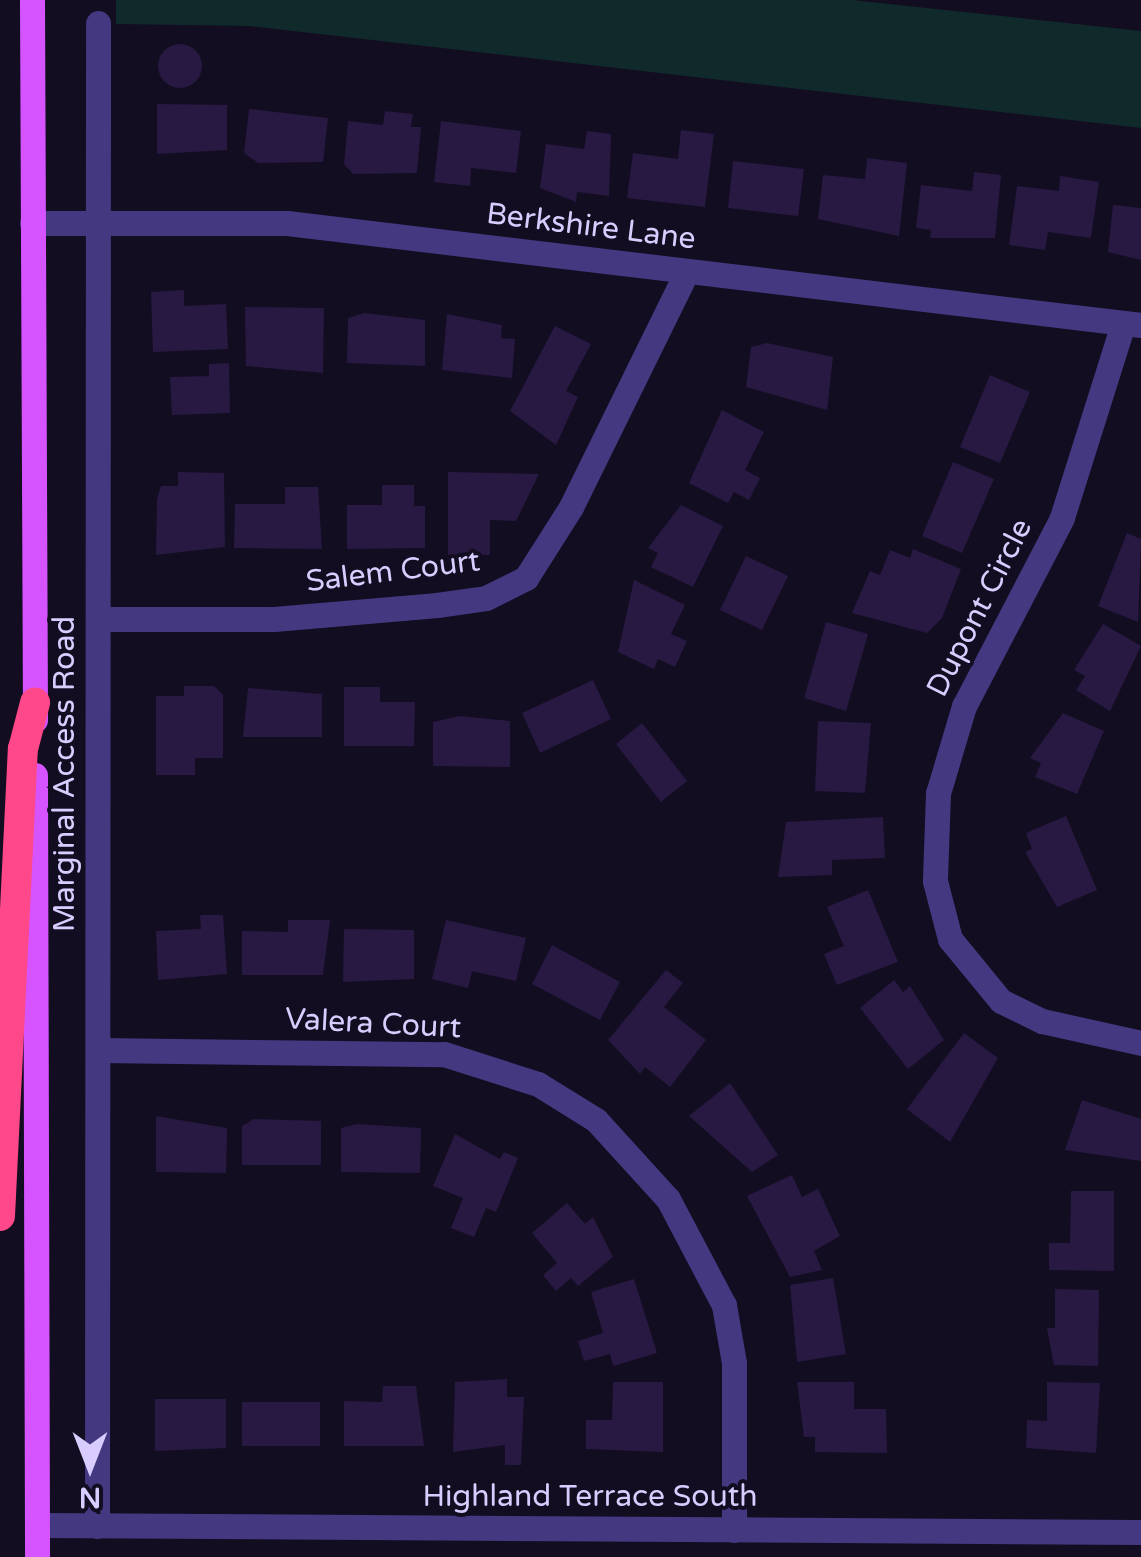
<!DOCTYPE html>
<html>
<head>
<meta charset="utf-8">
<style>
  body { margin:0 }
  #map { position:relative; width:1141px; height:1557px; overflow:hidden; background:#130d21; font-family:"Varela Round",sans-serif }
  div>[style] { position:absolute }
  .green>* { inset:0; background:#10292b }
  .building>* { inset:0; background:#271942 }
  .round { border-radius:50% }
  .minor>* { height:25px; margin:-12.5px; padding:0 12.5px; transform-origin:12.5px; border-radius:12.5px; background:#443880 }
  .major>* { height:25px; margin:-12.5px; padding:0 12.5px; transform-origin:12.5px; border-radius:12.5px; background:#d554ff }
  .highway>* { height:30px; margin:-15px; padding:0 15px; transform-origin:15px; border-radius:15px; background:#ff4889 }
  span { translate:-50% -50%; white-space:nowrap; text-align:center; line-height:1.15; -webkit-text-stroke:8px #130d21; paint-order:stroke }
  .street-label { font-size:30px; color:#d9cdff }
  .north { position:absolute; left:40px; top:1417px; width:100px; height:100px; -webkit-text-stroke:8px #130d21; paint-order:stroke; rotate:180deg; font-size:28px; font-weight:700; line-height:40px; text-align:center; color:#d9cdff }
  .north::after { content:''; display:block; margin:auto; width:35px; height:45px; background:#d9cdff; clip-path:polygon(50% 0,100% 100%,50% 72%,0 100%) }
</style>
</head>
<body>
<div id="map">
  <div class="green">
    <i style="clip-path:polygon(116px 0,852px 0,1141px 31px,1141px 128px,249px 26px,116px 24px)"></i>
  </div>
  <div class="building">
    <i class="round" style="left:158px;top:44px;width:44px;height:44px"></i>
    <i style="clip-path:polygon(157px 104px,227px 105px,227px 150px,157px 154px)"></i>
    <i style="clip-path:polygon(249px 109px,328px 118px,323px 162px,258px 163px,244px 153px)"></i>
    <i style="clip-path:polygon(385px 111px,413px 114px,411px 127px,421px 127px,417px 173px,353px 174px,344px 164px,348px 121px,383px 125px)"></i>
    <i style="clip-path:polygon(441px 121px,521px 131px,516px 173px,471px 168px,470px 186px,434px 182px)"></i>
    <i style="clip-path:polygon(681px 130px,714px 134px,705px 207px,627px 198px,633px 153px,678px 159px)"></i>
    <i style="clip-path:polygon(587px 131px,611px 134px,609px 196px,577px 192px,576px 202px,540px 188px,546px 144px,584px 149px)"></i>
    <i style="clip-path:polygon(867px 158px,907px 163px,899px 236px,818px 219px,823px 175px,865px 179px)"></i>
    <i style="clip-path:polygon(733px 161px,804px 169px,798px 216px,728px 208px)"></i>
    <i style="clip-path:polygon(974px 172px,1001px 175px,995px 238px,930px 238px,931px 230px,916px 228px,921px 185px,972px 191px)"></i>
    <i style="clip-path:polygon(1060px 176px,1099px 182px,1091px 238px,1048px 232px,1045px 250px,1009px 245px,1017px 186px,1059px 191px)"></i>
    <i style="clip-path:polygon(1113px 205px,1141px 208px,1141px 260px,1108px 252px)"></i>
    <i style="clip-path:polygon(184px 290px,184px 306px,226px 304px,228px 349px,153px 352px,151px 292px)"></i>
    <i style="clip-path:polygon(245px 307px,324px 308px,323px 373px,246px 366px)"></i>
    <i style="clip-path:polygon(364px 313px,425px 320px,425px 366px,347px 363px,348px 318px)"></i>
    <i style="clip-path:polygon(447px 314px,502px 325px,501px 338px,515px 339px,512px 378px,442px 370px)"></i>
    <i style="clip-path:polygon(555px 326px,591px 344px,566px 391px,578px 397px,556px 445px,510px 411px)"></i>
    <i style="clip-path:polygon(767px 343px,833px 357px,827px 410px,746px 387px,751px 347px)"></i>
    <i style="clip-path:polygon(229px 363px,230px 413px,172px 415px,170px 377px,209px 376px,209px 364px)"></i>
    <i style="clip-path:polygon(990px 375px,1030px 392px,1000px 463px,960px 447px)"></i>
    <i style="clip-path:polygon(722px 410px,764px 432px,745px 470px,760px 478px,749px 500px,734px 492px,728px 503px,689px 483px)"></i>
    <i style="clip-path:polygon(953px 462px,994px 479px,962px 553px,922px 536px)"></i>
    <i style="clip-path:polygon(178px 472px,224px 473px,225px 547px,156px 555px,157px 499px,161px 486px,178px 486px)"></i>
    <i style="clip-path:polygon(448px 472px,539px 474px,516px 521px,490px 520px,490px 555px,448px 555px)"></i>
    <i style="clip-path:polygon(382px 485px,414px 485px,414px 506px,425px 506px,425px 548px,347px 549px,347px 505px,382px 505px)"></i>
    <i style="clip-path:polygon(285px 487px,318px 487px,322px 549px,234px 548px,235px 504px,285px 504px)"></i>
    <i style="clip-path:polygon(681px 505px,723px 526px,693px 587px,651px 567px,658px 553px,648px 548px)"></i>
    <i style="clip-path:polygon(1127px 533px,1141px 539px,1138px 622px,1098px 606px)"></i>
    <i style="clip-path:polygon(913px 549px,961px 569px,942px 618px,927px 633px,852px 613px,870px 571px,880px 575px,890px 550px,910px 558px)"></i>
    <i style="clip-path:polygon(746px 556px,788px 576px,762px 630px,720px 610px)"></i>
    <i style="clip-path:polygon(634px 580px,685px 605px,671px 634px,687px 641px,675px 667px,658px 659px,654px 669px,618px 652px)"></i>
    <i style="clip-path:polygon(826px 622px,868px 634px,846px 711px,804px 698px)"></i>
    <i style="clip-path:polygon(1103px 624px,1141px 646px,1110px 711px,1076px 690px,1085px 676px,1074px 670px)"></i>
    <i style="clip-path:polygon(593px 680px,611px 719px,540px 753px,522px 713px)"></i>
    <i style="clip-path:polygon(184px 686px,214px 686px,223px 695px,223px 758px,195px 758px,195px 775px,156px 775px,156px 696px,184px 696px)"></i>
    <i style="clip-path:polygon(344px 687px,380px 687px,380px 702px,415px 702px,414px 746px,344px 746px)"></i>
    <i style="clip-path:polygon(248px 688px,322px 694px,322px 737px,243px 737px)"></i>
    <i style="clip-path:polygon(1063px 713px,1104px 731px,1077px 794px,1035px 777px,1041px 763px,1030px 758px)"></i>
    <i style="clip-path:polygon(459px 716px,510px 721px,510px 767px,433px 766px,433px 722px)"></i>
    <i style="clip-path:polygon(818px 721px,871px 723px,865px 793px,815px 791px)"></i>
    <i style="clip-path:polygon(642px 723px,687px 781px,661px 802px,616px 744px)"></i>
    <i style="clip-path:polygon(1066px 816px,1097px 890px,1057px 907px,1025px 852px,1032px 849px,1026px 833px)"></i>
    <i style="clip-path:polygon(883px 817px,885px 858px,832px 860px,832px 875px,778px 877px,786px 822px)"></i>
    <i style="clip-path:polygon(868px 890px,898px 962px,837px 985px,824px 954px,844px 946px,827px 907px)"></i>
    <i style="clip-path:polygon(200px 915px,223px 915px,227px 974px,158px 980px,156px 931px,201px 929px)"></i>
    <i style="clip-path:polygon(288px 920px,330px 920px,323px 975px,242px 975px,242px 931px,288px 932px)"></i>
    <i style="clip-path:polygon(446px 920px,526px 938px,516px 981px,472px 971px,468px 988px,432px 979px)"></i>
    <i style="clip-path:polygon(344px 929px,414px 930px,414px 979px,343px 982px)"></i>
    <i style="clip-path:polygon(552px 945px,620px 982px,600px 1020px,532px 984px)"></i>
    <i style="clip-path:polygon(666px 970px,683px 983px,664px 1007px,706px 1040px,670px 1087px,645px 1067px,640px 1074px,608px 1040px)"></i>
    <i style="clip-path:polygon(894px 980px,903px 992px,910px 986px,944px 1040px,908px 1069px,860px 1008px)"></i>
    <i style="clip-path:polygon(964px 1033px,998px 1058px,950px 1142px,907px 1109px)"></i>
    <i style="clip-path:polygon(730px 1083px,778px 1155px,752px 1172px,689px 1116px)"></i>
    <i style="clip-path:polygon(1082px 1100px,1141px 1119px,1141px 1161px,1065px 1150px)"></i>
    <i style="clip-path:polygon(156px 1116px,227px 1128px,226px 1173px,156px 1172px)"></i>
    <i style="clip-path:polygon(254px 1119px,321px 1121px,321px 1165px,242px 1165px,242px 1126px)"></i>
    <i style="clip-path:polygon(357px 1124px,421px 1128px,420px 1173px,341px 1172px,341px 1128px)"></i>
    <i style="clip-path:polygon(455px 1134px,500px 1159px,504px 1152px,518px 1158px,496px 1212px,486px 1208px,474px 1237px,451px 1228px,463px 1198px,433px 1186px)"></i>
    <i style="clip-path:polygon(792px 1175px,802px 1197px,818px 1189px,840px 1236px,814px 1251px,822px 1270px,790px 1277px,747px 1196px)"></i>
    <i style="clip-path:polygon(1071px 1191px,1114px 1191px,1114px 1271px,1049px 1270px,1049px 1243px,1070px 1243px)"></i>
    <i style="clip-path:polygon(567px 1203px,585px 1224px,593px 1217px,613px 1257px,578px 1286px,571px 1278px,556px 1291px,543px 1275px,557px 1263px,532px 1233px)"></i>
    <i style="clip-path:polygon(833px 1278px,846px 1354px,797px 1362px,790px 1285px)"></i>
    <i style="clip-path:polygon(634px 1279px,657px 1353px,613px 1366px,610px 1354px,584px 1361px,578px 1341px,603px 1333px,591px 1292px)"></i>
    <i style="clip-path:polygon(1055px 1289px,1099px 1290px,1098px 1366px,1054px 1365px,1047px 1328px,1055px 1328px)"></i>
    <i style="clip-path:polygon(507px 1379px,507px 1397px,524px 1397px,521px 1465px,505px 1465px,505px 1445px,453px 1452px,455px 1382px)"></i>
    <i style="clip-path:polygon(613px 1382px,663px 1382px,663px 1452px,586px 1449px,586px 1420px,612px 1420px)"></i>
    <i style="clip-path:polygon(797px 1382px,854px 1382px,854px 1409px,886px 1409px,887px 1453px,815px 1452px,815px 1437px,804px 1437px)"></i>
    <i style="clip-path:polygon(1047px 1382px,1100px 1383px,1096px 1453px,1026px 1448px,1027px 1420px,1047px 1421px)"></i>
    <i style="clip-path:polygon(383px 1386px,416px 1386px,424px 1446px,344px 1446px,344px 1401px,382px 1402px)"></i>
    <i style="clip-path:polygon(155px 1399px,226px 1399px,226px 1448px,155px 1451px)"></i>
    <i style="clip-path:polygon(242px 1402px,320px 1402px,320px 1446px,242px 1446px)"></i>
  </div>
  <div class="minor">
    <i style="left:32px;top:223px;width:255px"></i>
    <i style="left:287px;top:223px;width:860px;rotate:6.81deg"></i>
    <i style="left:1123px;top:324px;width:203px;rotate:107.5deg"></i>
    <i style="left:1062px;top:518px;width:212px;rotate:117.5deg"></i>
    <i style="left:964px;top:706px;width:91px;rotate:106.6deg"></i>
    <i style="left:938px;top:793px;width:88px;rotate:92deg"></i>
    <i style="left:935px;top:881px;width:60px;rotate:75.5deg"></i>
    <i style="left:950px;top:939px;width:80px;rotate:50.6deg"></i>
    <i style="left:1001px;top:1001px;width:46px;rotate:26deg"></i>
    <i style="left:1042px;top:1021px;width:101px;rotate:12.5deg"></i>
    <i style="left:98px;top:619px;width:176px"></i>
    <i style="left:274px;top:619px;width:164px;rotate:-4.9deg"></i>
    <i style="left:437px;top:605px;width:49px;rotate:-8.1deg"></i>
    <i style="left:486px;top:598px;width:45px;rotate:-26.6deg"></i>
    <i style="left:526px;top:578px;width:84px;rotate:-57.6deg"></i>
    <i style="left:571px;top:507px;width:263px;rotate:-63.8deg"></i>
    <i style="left:98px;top:1050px;width:346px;rotate:0.7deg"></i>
    <i style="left:444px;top:1054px;width:99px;rotate:17.7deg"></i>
    <i style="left:538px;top:1084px;width:68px;rotate:31.8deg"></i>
    <i style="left:596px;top:1120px;width:107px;rotate:47.7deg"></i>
    <i style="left:668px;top:1199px;width:120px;rotate:62.2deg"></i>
    <i style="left:724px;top:1305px;width:59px;rotate:80.2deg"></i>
    <i style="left:734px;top:1363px;width:167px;rotate:90deg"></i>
    <i style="left:38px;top:1525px;width:1103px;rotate:0.36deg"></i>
    <i style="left:97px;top:1526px;width:1503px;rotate:-89.96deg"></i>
  </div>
  <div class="major">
    <i style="left:32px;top:0;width:720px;rotate:89.76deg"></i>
    <i style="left:35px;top:775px;width:782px;rotate:89.85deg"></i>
  </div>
  <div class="highway">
    <i style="left:0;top:1216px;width:468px;rotate:-87.2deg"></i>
    <i style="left:23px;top:749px;width:48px;rotate:-75.4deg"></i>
  </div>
  <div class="street-label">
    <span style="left:591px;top:227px;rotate:7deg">Berkshire Lane</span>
    <span style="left:393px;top:572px;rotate:-7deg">Salem Court</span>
    <span style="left:980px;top:608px;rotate:-63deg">Dupont Circle</span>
    <span style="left:65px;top:774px;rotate:-90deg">Marginal Access Road</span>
    <span style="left:373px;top:1024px;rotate:3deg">Valera Court</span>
    <span style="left:590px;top:1497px">Highland Terrace South</span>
  </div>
  <div class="north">N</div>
</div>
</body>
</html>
